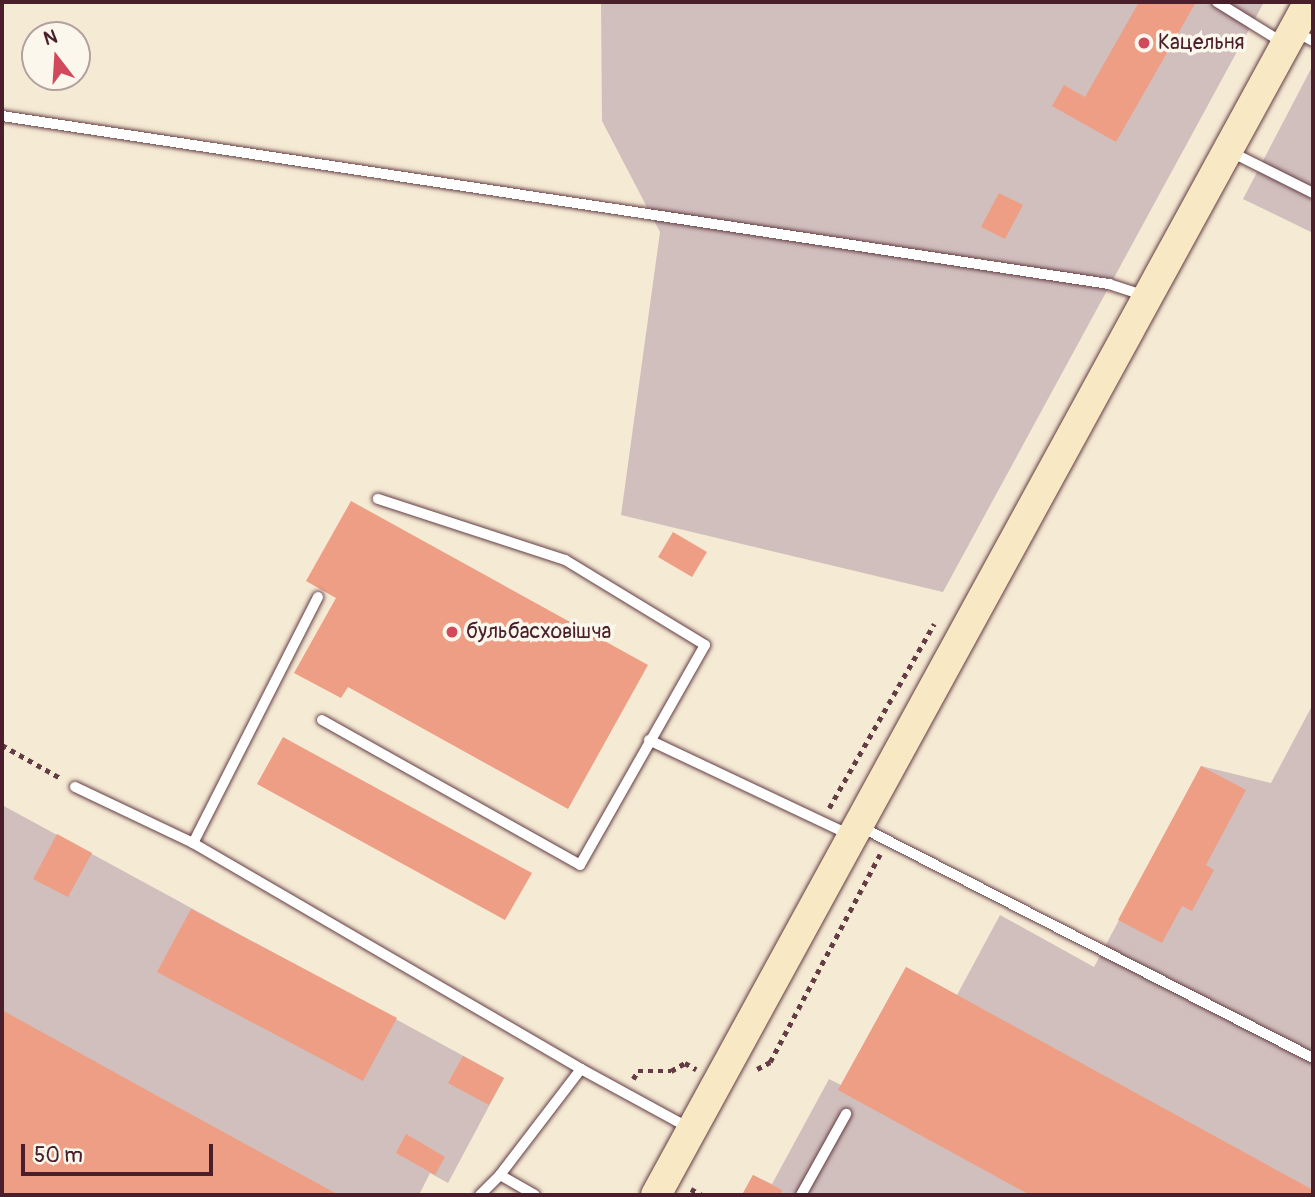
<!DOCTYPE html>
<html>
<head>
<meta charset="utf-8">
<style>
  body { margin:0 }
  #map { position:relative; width:1315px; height:1197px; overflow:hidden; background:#f5ead4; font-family:Pangolin,sans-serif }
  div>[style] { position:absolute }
  .industrial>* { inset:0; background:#d1bfbd }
  .building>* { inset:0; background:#ed9e84 }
  .path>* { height:4.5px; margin-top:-2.25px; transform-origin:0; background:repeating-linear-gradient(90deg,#643d44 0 5px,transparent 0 10px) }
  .roads { filter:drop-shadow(0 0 2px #643d44) drop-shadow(0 0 2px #643d44) }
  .lane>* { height:10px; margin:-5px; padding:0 5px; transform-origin:5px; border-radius:5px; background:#fff }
  .secondary>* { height:30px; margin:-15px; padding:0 15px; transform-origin:15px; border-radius:15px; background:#f8e8c3 }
  .dots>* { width:19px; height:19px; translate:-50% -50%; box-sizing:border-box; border:4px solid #fbf7ec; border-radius:50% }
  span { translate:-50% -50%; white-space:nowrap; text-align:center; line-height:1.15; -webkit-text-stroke:7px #fbf7ec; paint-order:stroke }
  .poi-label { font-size:21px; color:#4a1f2b }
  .left { translate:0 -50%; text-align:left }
  .frame { position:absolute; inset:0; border:4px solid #4a1f2b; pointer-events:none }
  .north { position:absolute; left:21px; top:21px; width:70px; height:70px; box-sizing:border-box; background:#fbf7ec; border:2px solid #b4a19f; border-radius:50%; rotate:343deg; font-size:19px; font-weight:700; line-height:28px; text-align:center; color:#4a1f2b }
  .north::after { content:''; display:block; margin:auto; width:24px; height:32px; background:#d1495b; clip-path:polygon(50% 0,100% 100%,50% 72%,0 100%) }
  .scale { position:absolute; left:21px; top:1144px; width:192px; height:32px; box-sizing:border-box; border:4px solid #4a1f2b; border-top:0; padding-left:9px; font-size:21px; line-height:24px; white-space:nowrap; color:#4a1f2b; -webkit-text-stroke:5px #fbf7ec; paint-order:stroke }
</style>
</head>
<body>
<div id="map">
  <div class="industrial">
    <i style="clip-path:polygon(601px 2px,1264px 2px,943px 592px,621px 515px,660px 232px,602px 121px)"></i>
    <i style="clip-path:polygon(1313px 65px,1313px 233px,1243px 199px)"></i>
    <i style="clip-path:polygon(1313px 704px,1313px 1195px,742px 1195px,753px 1175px,772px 1184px,829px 1079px,841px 1085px,906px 967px,957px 995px,1000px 915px,1094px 967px,1201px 766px,1271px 783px)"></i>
    <i style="clip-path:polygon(2px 805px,504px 1078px,448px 1183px,430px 1173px,419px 1195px,2px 1195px)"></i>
  </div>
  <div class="building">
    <i style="clip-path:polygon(1139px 2px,1196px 2px,1116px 142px,1052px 106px,1064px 85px,1085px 97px)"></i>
    <i style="clip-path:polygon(999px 193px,1023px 205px,1005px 239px,981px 227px)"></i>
    <i style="clip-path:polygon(351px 501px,648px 665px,568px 809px,348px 687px,341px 698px,294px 673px,336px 598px,306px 581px)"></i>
    <i style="clip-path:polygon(673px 532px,707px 552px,692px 577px,658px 557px)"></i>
    <i style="clip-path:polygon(283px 737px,532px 873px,505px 920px,257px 784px)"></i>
    <i style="clip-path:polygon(1201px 766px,1246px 790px,1206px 865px,1214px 870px,1192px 911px,1182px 906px,1162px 943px,1118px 920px)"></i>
    <i style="clip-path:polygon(57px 834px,92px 853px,68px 897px,33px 879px)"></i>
    <i style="clip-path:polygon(191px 909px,397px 1018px,363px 1081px,157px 972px)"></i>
    <i style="clip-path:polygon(906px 967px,1313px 1190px,1313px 1195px,1030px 1195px,838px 1090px)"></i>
    <i style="clip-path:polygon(2px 1010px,152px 1093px,339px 1195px,2px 1195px)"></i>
    <i style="clip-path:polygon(463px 1056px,504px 1078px,489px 1105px,448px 1083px)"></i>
    <i style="clip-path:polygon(406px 1134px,445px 1157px,435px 1175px,396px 1153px)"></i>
    <i style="clip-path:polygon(753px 1175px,782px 1190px,780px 1195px,742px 1195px)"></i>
  </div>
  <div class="path">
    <i style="left:2px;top:745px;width:69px;rotate:29.5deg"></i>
    <i style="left:829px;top:808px;width:212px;rotate:-60.3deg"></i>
    <i style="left:757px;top:1069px;width:15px;rotate:-28deg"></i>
    <i style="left:770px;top:1062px;width:235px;rotate:-62.1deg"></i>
    <i style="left:633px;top:1079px;width:9px;rotate:-58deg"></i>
    <i style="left:638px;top:1071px;width:33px"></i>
    <i style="left:671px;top:1071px;width:16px;rotate:-30deg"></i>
    <i style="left:685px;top:1063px;width:13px;rotate:29deg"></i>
    <i style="left:691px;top:1189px;width:13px;rotate:29deg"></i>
  </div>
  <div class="roads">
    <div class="lane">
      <i style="left:1217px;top:2px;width:78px;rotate:31.8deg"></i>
      <i style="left:1296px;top:32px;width:19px;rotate:28deg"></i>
      <i style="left:2px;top:116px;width:1120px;rotate:8.63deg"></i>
      <i style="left:1109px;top:284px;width:40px;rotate:18deg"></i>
      <i style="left:1229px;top:151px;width:94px;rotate:26.6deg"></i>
      <i style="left:318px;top:597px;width:276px;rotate:116.9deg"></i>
      <i style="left:193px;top:843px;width:449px;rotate:30.2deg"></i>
      <i style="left:581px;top:1069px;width:133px;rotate:127.4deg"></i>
      <i style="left:322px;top:720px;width:296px;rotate:29.3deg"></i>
      <i style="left:580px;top:865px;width:253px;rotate:-60.4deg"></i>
      <i style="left:705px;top:645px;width:164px;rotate:-148.7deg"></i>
      <i style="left:565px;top:560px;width:197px;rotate:-161.9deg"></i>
      <i style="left:649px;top:740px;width:225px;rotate:25.3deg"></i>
      <i style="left:75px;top:787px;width:131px;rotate:25.4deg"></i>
      <i style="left:861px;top:827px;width:508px;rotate:27.07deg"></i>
      <i style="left:581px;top:1069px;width:123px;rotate:28.6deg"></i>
      <i style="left:480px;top:1195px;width:28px;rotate:-45deg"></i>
      <i style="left:500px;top:1175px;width:40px;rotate:29.7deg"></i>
      <i style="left:801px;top:1195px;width:93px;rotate:-60.9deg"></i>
    </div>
    <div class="secondary">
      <i style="left:656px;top:1195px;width:1360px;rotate:-61.31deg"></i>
    </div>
  </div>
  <div class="dots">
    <i style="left:1144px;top:43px;background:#d1495b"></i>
    <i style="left:452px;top:632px;background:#d1495b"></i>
  </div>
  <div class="poi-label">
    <span class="left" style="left:1158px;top:43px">Кацельня</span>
    <span class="left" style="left:466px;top:632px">бульбасховішча</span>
  </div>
  <div class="frame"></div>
  <div class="north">N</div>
  <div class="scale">50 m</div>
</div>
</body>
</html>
